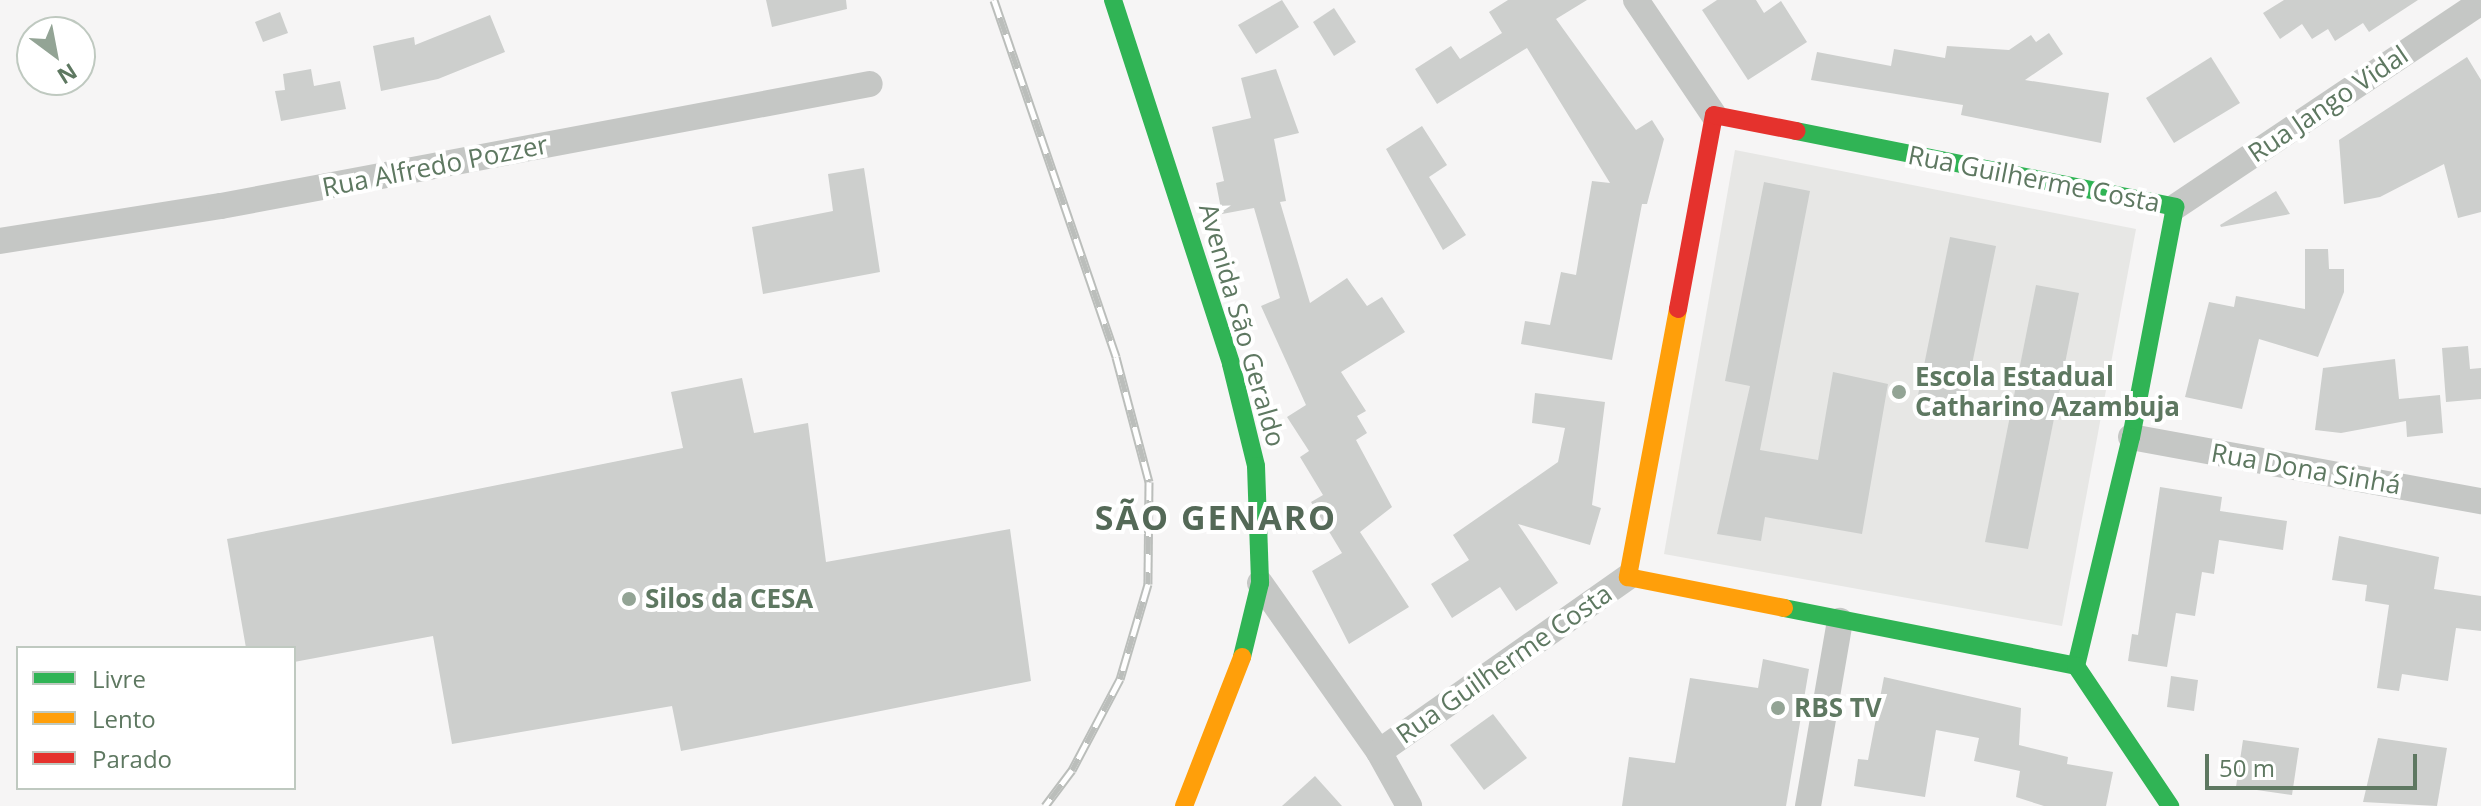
<!DOCTYPE html>
<html>
<head>
<meta charset="utf-8">
<style>
  body { margin:0 }
  #map { position:relative; width:2481px; height:806px; overflow:hidden; background:#f6f5f5; font-family:"Open Sans",sans-serif }
  div>[style] { position:absolute }
  .built>* { inset:0; background:#e7e7e5 }
  .building>* { inset:0; background:#cdcfcd }
  .street>* { height:26px; margin:-13px; padding:0 13px; transform-origin:13px; border-radius:13px; background:#c5c7c5 }
  .fast>* { height:18px; margin:-9px; padding:0 9px; transform-origin:9px; border-radius:9px; background:#30b455 }
  .slow>* { height:18px; margin:-9px; padding:0 9px; transform-origin:9px; border-radius:9px; background:#ff9f0a }
  .jam>* { height:18px; margin:-9px; padding:0 9px; transform-origin:9px; border-radius:9px; background:#e5322d }
  .rail>* { height:9px; margin-top:-4.5px; transform-origin:0; background:repeating-linear-gradient(90deg,#fff 0 18px,#bbbebb 0 36px); box-sizing:border-box; border-block:2px solid #bbbebb }
  .dots>* { width:22px; height:22px; translate:-50% -50%; box-sizing:border-box; border:4px solid #fff; border-radius:50% }
  span { translate:-50% -50%; white-space:nowrap; text-align:center; line-height:1.15; -webkit-text-stroke:8px #fff; paint-order:stroke }
  .street-label { font-size:26px; color:#5e7861 }
  .poi-label { font-size:26px; color:#5e7861; font-weight:700 }
  .left { translate:0 -50%; text-align:left }
  .district-label { font-size:34px; color:#546957; font-weight:700; letter-spacing:2px }
  .legend { position:absolute; left:16px; top:646px; width:280px; height:144px; box-sizing:border-box; background:#fff; border:2px solid #bfc9c0; margin:0; padding:10px 14px; list-style:none; font-size:24px; color:#5e7861 }
  .legend li { display:flex; align-items:center; gap:16px; height:40px }
  .legend b { width:40px; border:2px solid #bfc9c0 }
  .north { position:absolute; left:16px; top:16px; width:80px; height:80px; box-sizing:border-box; background:#fff; border:2px solid #bfc9c0; border-radius:50%; rotate:148deg; font-size:22px; font-weight:700; line-height:32px; text-align:center; color:#5e7861 }
  .north::after { content:''; display:block; margin:auto; width:28px; height:36px; background:#93a495; clip-path:polygon(50% 0,100% 100%,50% 72%,0 100%) }
  .scale { position:absolute; left:2205px; top:754px; width:212px; height:36px; box-sizing:border-box; border:4px solid #5e7861; border-top:0; padding-left:10px; font-size:24px; line-height:28px; white-space:nowrap; color:#5e7861; -webkit-text-stroke:6px #fff; paint-order:stroke }
</style>
</head>
<body>
<div id="map">
  <div class="built">
    <i style="clip-path:polygon(1735px 150px,2136px 229px,2062px 626px,1664px 554px)"></i>
  </div>
  <div class="building">
    <i style="clip-path:polygon(766px 0,846px 0,847px 9px,772px 27px)"></i>
    <i style="clip-path:polygon(1282px 0,1299px 27px,1256px 54px,1238px 25px)"></i>
    <i style="clip-path:polygon(1508px 0,1587px 0,1556px 19px,1636px 130px,1652px 120px,1664px 139px,1647px 204px,1642px 204px,1612px 360px,1521px 344px,1525px 321px,1550px 325px,1561px 272px,1576px 275px,1592px 181px,1610px 183px,1527px 48px,1437px 104px,1415px 69px,1451px 46px,1460px 59px,1502px 33px,1489px 12px)"></i>
    <i style="clip-path:polygon(1717px 0,1756px 0,1764px 13px,1781px 1px,1807px 42px,1748px 80px,1702px 10px)"></i>
    <i style="clip-path:polygon(2284px 0,2418px 0,2369px 32px,2363px 23px,2335px 41px,2328px 29px,2312px 39px,2302px 24px,2280px 39px,2263px 13px)"></i>
    <i style="clip-path:polygon(1334px 8px,1356px 42px,1334px 56px,1313px 22px)"></i>
    <i style="clip-path:polygon(280px 12px,288px 33px,263px 42px,255px 22px)"></i>
    <i style="clip-path:polygon(490px 15px,505px 52px,438px 79px,381px 91px,373px 46px,414px 37px,415px 45px)"></i>
    <i style="clip-path:polygon(2049px 33px,2063px 54px,2025px 80px,2109px 93px,2101px 143px,1961px 115px,1963px 105px,1811px 80px,1817px 52px,1891px 66px,1894px 49px,1945px 58px,1947px 46px,2009px 50px,2031px 35px,2036px 42px)"></i>
    <i style="clip-path:polygon(2211px 57px,2240px 103px,2174px 143px,2146px 98px)"></i>
    <i style="clip-path:polygon(2467px 57px,2481px 80px,2481px 212px,2458px 218px,2444px 164px,2380px 197px,2344px 204px,2339px 140px)"></i>
    <i style="clip-path:polygon(311px 69px,314px 86px,340px 81px,346px 109px,281px 121px,275px 91px,285px 90px,283px 74px)"></i>
    <i style="clip-path:polygon(1276px 69px,1299px 133px,1274px 139px,1286px 201px,1280px 202px,1310px 303px,1347px 278px,1367px 306px,1382px 297px,1405px 332px,1341px 372px,1366px 411px,1357px 416px,1367px 433px,1356px 440px,1392px 507px,1360px 532px,1409px 607px,1349px 644px,1312px 571px,1342px 553px,1311px 502px,1323px 495px,1300px 457px,1309px 451px,1287px 417px,1306px 405px,1261px 306px,1280px 298px,1254px 208px,1222px 214px,1216px 183px,1224px 181px,1212px 127px,1251px 118px,1241px 78px)"></i>
    <i style="clip-path:polygon(1422px 126px,1447px 165px,1429px 177px,1466px 235px,1443px 250px,1386px 149px)"></i>
    <i style="clip-path:polygon(864px 168px,880px 272px,763px 294px,752px 227px,833px 211px,828px 174px)"></i>
    <i style="clip-path:polygon(1764px 182px,1810px 191px,1760px 450px,1818px 460px,1833px 372px,1888px 384px,1862px 534px,1765px 517px,1761px 541px,1717px 534px,1750px 386px,1725px 381px)"></i>
    <i style="clip-path:polygon(2276px 191px,2290px 214px,2221px 227px,2220px 225px)"></i>
    <i style="clip-path:polygon(1950px 237px,1996px 246px,1964px 404px,1918px 395px)"></i>
    <i style="clip-path:polygon(2305px 249px,2328px 249px,2329px 269px,2344px 269px,2344px 292px,2318px 357px,2259px 339px,2242px 409px,2185px 397px,2209px 302px,2234px 307px,2236px 296px,2305px 309px)"></i>
    <i style="clip-path:polygon(2036px 285px,2079px 293px,2028px 549px,1985px 542px)"></i>
    <i style="clip-path:polygon(2468px 346px,2470px 369px,2481px 368px,2481px 399px,2446px 402px,2442px 348px)"></i>
    <i style="clip-path:polygon(2395px 359px,2399px 399px,2440px 395px,2443px 433px,2407px 437px,2406px 421px,2341px 433px,2315px 430px,2323px 368px)"></i>
    <i style="clip-path:polygon(742px 378px,754px 433px,808px 423px,826px 562px,1010px 529px,1031px 681px,681px 751px,672px 706px,452px 744px,433px 636px,294px 662px,294px 648px,246px 648px,227px 539px,683px 448px,671px 392px)"></i>
    <i style="clip-path:polygon(1535px 393px,1605px 402px,1592px 505px,1601px 508px,1590px 545px,1518px 524px,1558px 583px,1516px 611px,1500px 587px,1452px 618px,1431px 584px,1469px 560px,1453px 535px,1558px 462px,1565px 428px,1532px 423px)"></i>
    <i style="clip-path:polygon(2160px 487px,2222px 497px,2220px 511px,2287px 521px,2283px 550px,2219px 540px,2214px 574px,2202px 572px,2195px 616px,2176px 613px,2167px 667px,2128px 661px,2132px 634px,2138px 635px)"></i>
    <i style="clip-path:polygon(2339px 536px,2439px 557px,2434px 589px,2481px 596px,2481px 631px,2456px 628px,2448px 681px,2402px 674px,2399px 691px,2377px 688px,2389px 605px,2365px 601px,2367px 585px,2332px 580px)"></i>
    <i style="clip-path:polygon(1763px 659px,1809px 669px,1786px 806px,1622px 806px,1629px 757px,1675px 763px,1690px 678px,1758px 688px)"></i>
    <i style="clip-path:polygon(2171px 676px,2198px 680px,2194px 711px,2167px 707px)"></i>
    <i style="clip-path:polygon(1884px 677px,2021px 708px,2019px 745px,2068px 757px,2067px 764px,2113px 772px,2106px 806px,2044px 806px,2016px 797px,2020px 771px,1974px 761px,1979px 738px,1936px 730px,1925px 797px,1854px 786px,1858px 759px,1868px 760px)"></i>
    <i style="clip-path:polygon(1493px 714px,1527px 758px,1484px 790px,1450px 745px)"></i>
    <i style="clip-path:polygon(2378px 738px,2447px 748px,2437px 806px,2363px 802px)"></i>
    <i style="clip-path:polygon(2243px 740px,2299px 748px,2292px 795px,2236px 787px)"></i>
    <i style="clip-path:polygon(1315px 776px,1342px 806px,1282px 806px)"></i>
  </div>
  <div class="street">
    <i style="left:1636px;top:0;width:139px;rotate:55.9deg"></i>
    <i style="left:2175px;top:207px;width:368px;rotate:-33.8deg"></i>
    <i style="left:0;top:241px;width:224px;rotate:-9deg"></i>
    <i style="left:221px;top:206px;width:660px;rotate:-10.65deg"></i>
    <i style="left:2131px;top:437px;width:356px;rotate:10.4deg"></i>
    <i style="left:1260px;top:583px;width:207px;rotate:54.8deg"></i>
    <i style="left:1379px;top:752px;width:62px;rotate:60.9deg"></i>
    <i style="left:1379px;top:752px;width:304px;rotate:-35.1deg"></i>
    <i style="left:1808px;top:806px;width:188px;rotate:-80.2deg"></i>
  </div>
  <div class="fast">
    <i style="left:1113px;top:0;width:383px;rotate:72deg"></i>
    <i style="left:1231px;top:364px;width:105px;rotate:76.2deg"></i>
    <i style="left:1256px;top:466px;width:117px;rotate:88deg"></i>
    <i style="left:1260px;top:583px;width:76px;rotate:103.7deg"></i>
    <i style="left:1796px;top:131px;width:387px;rotate:11.3deg"></i>
    <i style="left:2175px;top:207px;width:234px;rotate:100.8deg"></i>
    <i style="left:2131px;top:437px;width:236px;rotate:103.5deg"></i>
    <i style="left:1784px;top:608px;width:298px;rotate:11.2deg"></i>
    <i style="left:2076px;top:666px;width:169px;rotate:56.1deg"></i>
  </div>
  <div class="slow">
    <i style="left:1678px;top:309px;width:273px;rotate:100.6deg"></i>
    <i style="left:1628px;top:577px;width:159px;rotate:11.2deg"></i>
    <i style="left:1184px;top:806px;width:160px;rotate:-68.7deg"></i>
  </div>
  <div class="jam">
    <i style="left:1678px;top:309px;width:197px;rotate:-79.5deg"></i>
    <i style="left:1714px;top:115px;width:84px;rotate:11deg"></i>
  </div>
  <div class="rail">
    <i style="left:994px;top:0;width:377px;rotate:71.1deg"></i>
    <i style="left:1116px;top:357px;width:129px;rotate:75.2deg"></i>
    <i style="left:1149px;top:482px;width:102px;rotate:90.6deg"></i>
    <i style="left:1148px;top:584px;width:99px;rotate:106.4deg"></i>
    <i style="left:1120px;top:679px;width:103px;rotate:117.8deg"></i>
    <i style="left:1072px;top:770px;width:45px;rotate:126.9deg"></i>
  </div>
  <div class="dots">
    <i style="left:1899px;top:392px;background:#93a495"></i>
    <i style="left:629px;top:599px;background:#93a495"></i>
    <i style="left:1778px;top:708px;background:#93a495"></i>
  </div>
  <div class="street-label">
    <span style="left:2328px;top:104px;rotate:-34deg">Rua Jango Vidal</span>
    <span style="left:435px;top:166px;rotate:-11deg">Rua Alfredo Pozzer</span>
    <span style="left:2034px;top:179px;rotate:11deg">Rua Guilherme Costa</span>
    <span style="left:1242px;top:325px;rotate:74deg">Avenida São Geraldo</span>
    <span style="left:2306px;top:469px;rotate:10deg">Rua Dona Sinhá</span>
    <span style="left:1504px;top:664px;rotate:-35deg">Rua Guilherme Costa</span>
  </div>
  <div class="poi-label">
    <span class="left" style="left:1915px;top:392px">Escola Estadual<br>Catharino Azambuja</span>
    <span class="left" style="left:645px;top:599px">Silos da CESA</span>
    <span class="left" style="left:1794px;top:708px">RBS TV</span>
  </div>
  <div class="district-label">
    <span style="left:1216px;top:518px">SÃO GENARO</span>
  </div>
  <ul class="legend">
  <li><b style="height:10px;background:#30b455"></b>Livre</li>
  <li><b style="height:10px;background:#ff9f0a"></b>Lento</li>
  <li><b style="height:10px;background:#e5322d"></b>Parado</li>
  </ul>
  <div class="north">N</div>
  <div class="scale">50 m</div>
</div>
</body>
</html>
